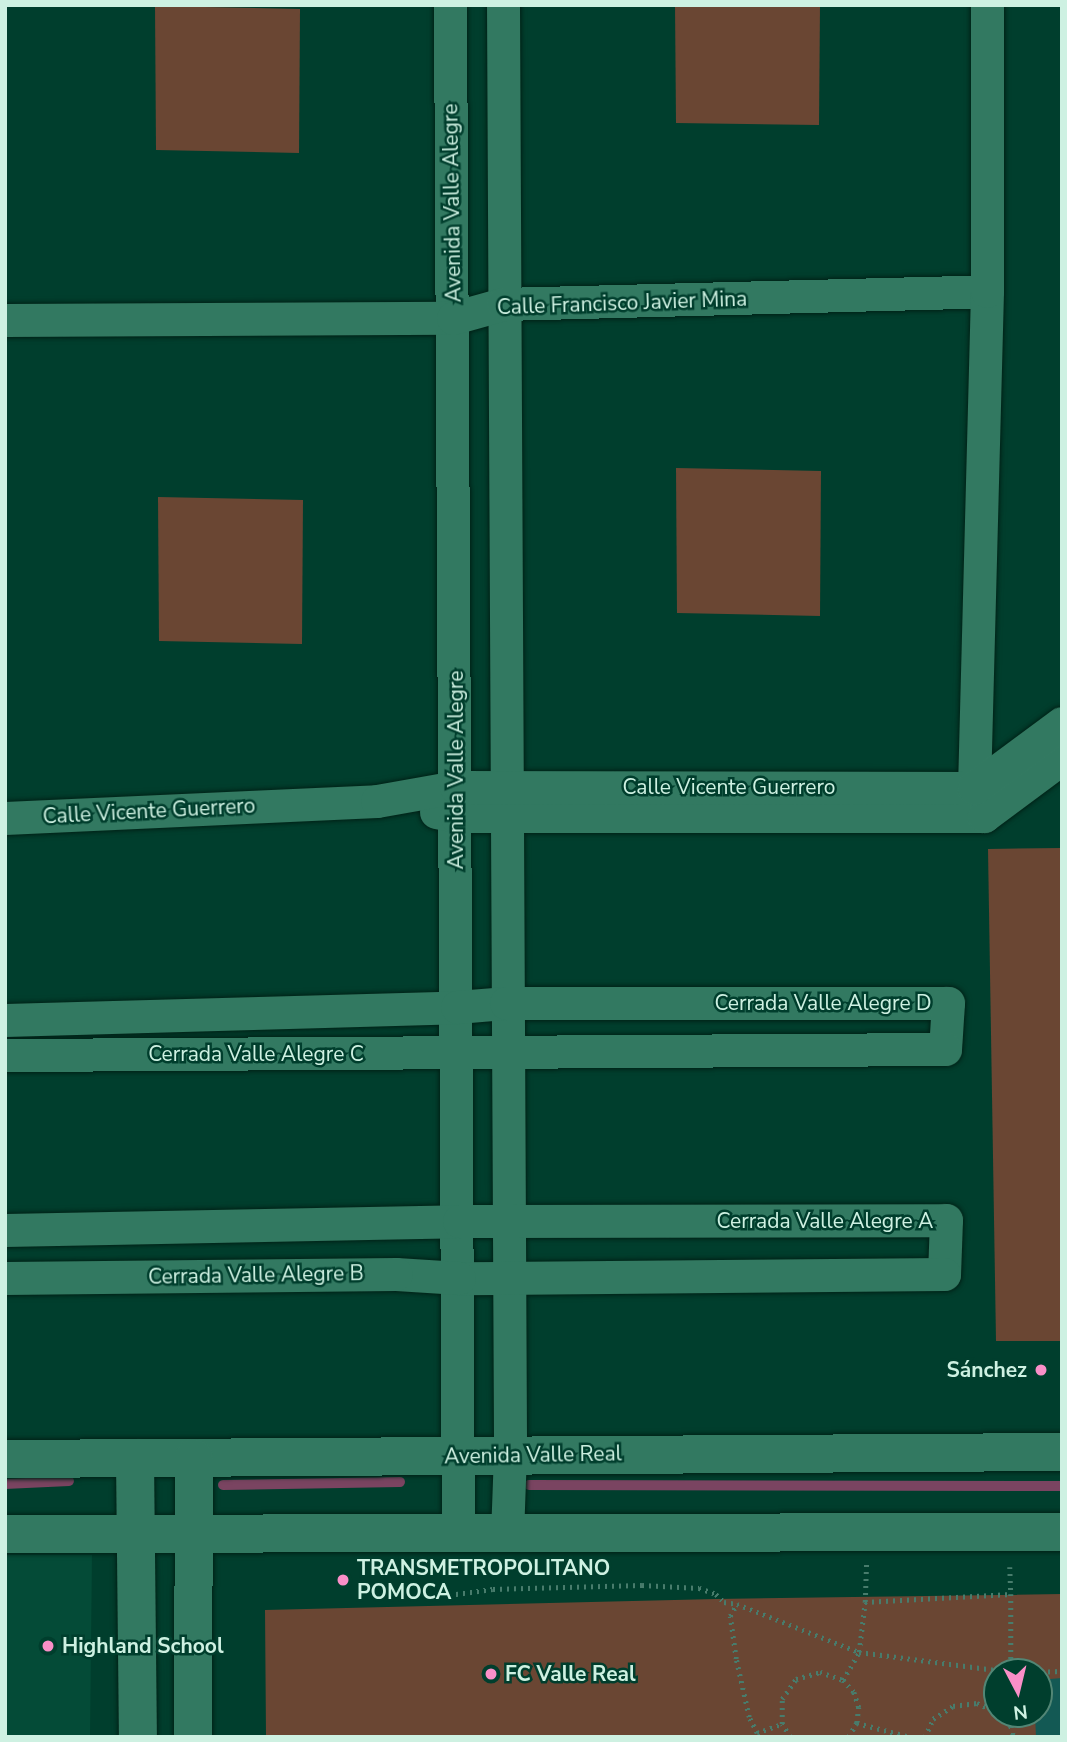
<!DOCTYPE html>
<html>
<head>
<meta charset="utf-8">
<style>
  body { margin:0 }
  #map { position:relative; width:1067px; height:1742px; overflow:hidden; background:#003e2d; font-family:"Nunito Sans",sans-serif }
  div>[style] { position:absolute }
  .built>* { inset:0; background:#044b37 }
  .green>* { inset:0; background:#6a4633 }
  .stream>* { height:10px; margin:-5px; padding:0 5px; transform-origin:5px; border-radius:5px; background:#7a4461 }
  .building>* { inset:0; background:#135954 }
  .path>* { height:4.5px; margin-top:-2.25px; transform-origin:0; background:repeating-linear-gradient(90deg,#487c6c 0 2px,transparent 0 7px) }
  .roads { filter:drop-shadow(0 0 2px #002217) drop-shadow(0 0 2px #002217) }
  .street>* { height:33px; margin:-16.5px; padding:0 16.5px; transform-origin:16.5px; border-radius:16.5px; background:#327961 }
  .secondary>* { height:38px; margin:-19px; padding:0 19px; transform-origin:19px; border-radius:19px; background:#327961 }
  .dots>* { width:19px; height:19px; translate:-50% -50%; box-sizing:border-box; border:4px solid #003e2d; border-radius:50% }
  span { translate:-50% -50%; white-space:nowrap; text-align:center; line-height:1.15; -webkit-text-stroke:5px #003e2d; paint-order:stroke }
  .street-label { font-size:21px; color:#cef1e2 }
  .poi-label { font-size:21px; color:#cef1e2; font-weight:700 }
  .right { translate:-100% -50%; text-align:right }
  .left { translate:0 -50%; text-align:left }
  .frame { position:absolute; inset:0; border:7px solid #cef1e2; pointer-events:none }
  .north { position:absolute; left:983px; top:1658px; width:70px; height:70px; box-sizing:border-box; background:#003e2d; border:2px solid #528675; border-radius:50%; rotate:173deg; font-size:19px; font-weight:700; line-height:28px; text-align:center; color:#cef1e2 }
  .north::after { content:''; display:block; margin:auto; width:24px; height:32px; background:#fa8fc8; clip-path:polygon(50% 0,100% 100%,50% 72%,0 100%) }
</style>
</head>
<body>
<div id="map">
  <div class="built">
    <i style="clip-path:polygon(5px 1555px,92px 1555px,90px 1737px,5px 1737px)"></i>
  </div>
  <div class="green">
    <i style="clip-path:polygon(675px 5px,820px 5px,819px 125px,676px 123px)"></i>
    <i style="clip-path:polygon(155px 6px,300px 9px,299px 153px,156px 150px)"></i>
    <i style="clip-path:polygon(676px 468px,821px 471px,820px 616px,677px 613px)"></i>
    <i style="clip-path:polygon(158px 497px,303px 500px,302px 644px,159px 641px)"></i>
    <i style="clip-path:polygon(1062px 848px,1062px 1341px,996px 1341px,988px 849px)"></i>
    <i style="clip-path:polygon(evenodd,1062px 1594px,1062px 1737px,266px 1737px,265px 1610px,716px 1599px,1062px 1594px,997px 1672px,1039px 1672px,1039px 1714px,997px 1714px,997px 1672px)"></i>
  </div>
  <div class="stream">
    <i style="left:5px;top:1484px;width:64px;rotate:-2.7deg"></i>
    <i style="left:223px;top:1485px;width:177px;rotate:-1deg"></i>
    <i style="left:529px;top:1485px;width:533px;rotate:0.11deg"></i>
  </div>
  <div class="building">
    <i style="clip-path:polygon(1062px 1678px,1062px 1737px,1036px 1737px,1035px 1714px,1039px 1714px,1039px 1680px)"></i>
  </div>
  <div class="path">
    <i style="left:1010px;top:1567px;width:27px;rotate:88deg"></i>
    <i style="left:449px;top:1595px;width:44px;rotate:-7.8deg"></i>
    <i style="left:493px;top:1589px;width:149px;rotate:-1.5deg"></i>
    <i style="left:642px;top:1585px;width:57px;rotate:3deg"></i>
    <i style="left:699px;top:1588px;width:18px;rotate:19deg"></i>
    <i style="left:716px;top:1594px;width:11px;rotate:45deg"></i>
    <i style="left:724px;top:1602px;width:13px;rotate:9deg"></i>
    <i style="left:865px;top:1602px;width:38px;rotate:-88deg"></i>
    <i style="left:1034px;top:1672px;width:28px;rotate:-2deg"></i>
    <i style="left:843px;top:1680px;width:32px;rotate:-60deg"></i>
    <i style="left:859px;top:1652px;width:50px;rotate:-83.2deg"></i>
    <i style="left:865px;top:1602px;width:146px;rotate:-3.1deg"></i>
    <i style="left:1011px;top:1594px;width:78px;rotate:90deg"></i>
    <i style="left:1000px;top:1714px;width:16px;rotate:47deg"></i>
    <i style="left:1011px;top:1726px;width:11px;rotate:75deg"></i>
    <i style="left:857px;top:1723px;width:55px;rotate:14.8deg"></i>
    <i style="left:757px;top:1733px;width:18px;rotate:-117deg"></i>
    <i style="left:749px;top:1717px;width:59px;rotate:-102.6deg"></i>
    <i style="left:736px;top:1659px;width:43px;rotate:-97.9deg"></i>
    <i style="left:730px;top:1616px;width:14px;rotate:-60deg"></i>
    <i style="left:737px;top:1604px;width:131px;rotate:21.5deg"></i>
    <i style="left:859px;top:1652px;width:153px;rotate:7.5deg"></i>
    <i style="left:757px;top:1737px;width:4px;rotate:-90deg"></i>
    <i style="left:757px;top:1733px;width:27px;rotate:-20deg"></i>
    <i style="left:790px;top:1737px;width:15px;rotate:-122deg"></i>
    <i style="left:782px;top:1724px;width:25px;rotate:-90deg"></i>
    <i style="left:782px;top:1699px;width:24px;rotate:-55deg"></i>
    <i style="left:796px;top:1679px;width:25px;rotate:-16deg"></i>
    <i style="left:820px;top:1672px;width:24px;rotate:19deg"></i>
    <i style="left:843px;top:1680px;width:16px;rotate:47deg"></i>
    <i style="left:854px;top:1692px;width:16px;rotate:72deg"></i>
    <i style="left:859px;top:1707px;width:16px;rotate:97deg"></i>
    <i style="left:857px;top:1723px;width:16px;rotate:120deg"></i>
    <i style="left:925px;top:1737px;width:20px;rotate:-66deg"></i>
    <i style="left:933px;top:1719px;width:24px;rotate:-33deg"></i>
    <i style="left:953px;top:1706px;width:24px;rotate:-7deg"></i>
    <i style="left:977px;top:1703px;width:22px;rotate:24deg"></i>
  </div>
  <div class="roads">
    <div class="street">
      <i style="left:450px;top:5px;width:1530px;rotate:89.7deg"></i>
      <i style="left:503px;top:5px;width:1448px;rotate:89.72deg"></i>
      <i style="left:510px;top:1453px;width:81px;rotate:92.1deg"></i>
      <i style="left:5px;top:320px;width:448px;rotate:-0.3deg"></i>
      <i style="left:453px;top:318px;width:52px;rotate:-15.6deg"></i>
      <i style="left:503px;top:304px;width:484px;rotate:-1.5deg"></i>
      <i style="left:974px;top:788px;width:497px;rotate:-88.5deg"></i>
      <i style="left:987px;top:291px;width:286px;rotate:-90deg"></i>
      <i style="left:436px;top:812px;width:20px;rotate:11deg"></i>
      <i style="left:456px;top:816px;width:528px"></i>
      <i style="left:984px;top:816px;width:97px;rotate:-36.6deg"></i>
      <i style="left:5px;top:818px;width:372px;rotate:-2.6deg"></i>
      <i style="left:377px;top:801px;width:80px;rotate:-10deg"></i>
      <i style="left:456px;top:787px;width:518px;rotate:0.11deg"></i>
      <i style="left:974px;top:788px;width:109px;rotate:-36.5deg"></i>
      <i style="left:5px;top:1020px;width:452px;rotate:-1.6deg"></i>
      <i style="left:457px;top:1007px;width:49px;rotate:-4.7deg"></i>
      <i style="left:506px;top:1003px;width:442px"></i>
      <i style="left:948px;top:1003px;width:46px;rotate:93.7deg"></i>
      <i style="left:945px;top:1049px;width:940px;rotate:179.63deg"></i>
      <i style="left:5px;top:1230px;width:454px;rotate:-1.1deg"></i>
      <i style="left:459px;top:1221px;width:487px;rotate:-0.1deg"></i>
      <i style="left:946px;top:1220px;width:54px;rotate:92.1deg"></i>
      <i style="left:944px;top:1274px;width:485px;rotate:179.5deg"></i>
      <i style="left:459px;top:1278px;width:63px;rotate:-176.4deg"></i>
      <i style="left:396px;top:1274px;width:391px;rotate:179.4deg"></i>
    </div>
    <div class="secondary">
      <i style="left:135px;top:1458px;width:279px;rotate:89.4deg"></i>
      <i style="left:5px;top:1459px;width:1057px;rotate:-0.38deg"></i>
      <i style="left:5px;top:1534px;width:1057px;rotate:-0.11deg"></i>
      <i style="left:193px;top:1737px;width:279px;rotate:-89.8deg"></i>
    </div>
  </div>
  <div class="dots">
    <i style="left:1041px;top:1370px;background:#fa8fc8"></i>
    <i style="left:343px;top:1580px;background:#fa8fc8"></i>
    <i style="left:48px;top:1646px;background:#fa8fc8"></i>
    <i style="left:491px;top:1674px;background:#fa8fc8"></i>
  </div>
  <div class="street-label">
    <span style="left:452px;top:203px;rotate:-91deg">Avenida Valle Alegre</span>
    <span style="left:622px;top:303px;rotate:-2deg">Calle Francisco Javier Mina</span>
    <span style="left:456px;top:770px;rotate:-90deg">Avenida Valle Alegre</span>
    <span style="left:729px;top:787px">Calle Vicente Guerrero</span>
    <span style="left:149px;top:811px;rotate:-3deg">Calle Vicente Guerrero</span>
    <span style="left:823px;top:1003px">Cerrada Valle Alegre D</span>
    <span style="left:256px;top:1054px">Cerrada Valle Alegre C</span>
    <span style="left:825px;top:1221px">Cerrada Valle Alegre A</span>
    <span style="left:256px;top:1275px;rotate:-1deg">Cerrada Valle Alegre B</span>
    <span style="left:533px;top:1455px;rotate:-1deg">Avenida Valle Real</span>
  </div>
  <div class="poi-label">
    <span class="right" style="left:1027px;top:1370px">Sánchez</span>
    <span class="left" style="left:357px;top:1580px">TRANSMETROPOLITANO<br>POMOCA</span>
    <span class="left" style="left:62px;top:1646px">Highland School</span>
    <span class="left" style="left:505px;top:1674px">FC Valle Real</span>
  </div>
  <div class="frame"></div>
  <div class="north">N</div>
</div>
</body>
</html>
